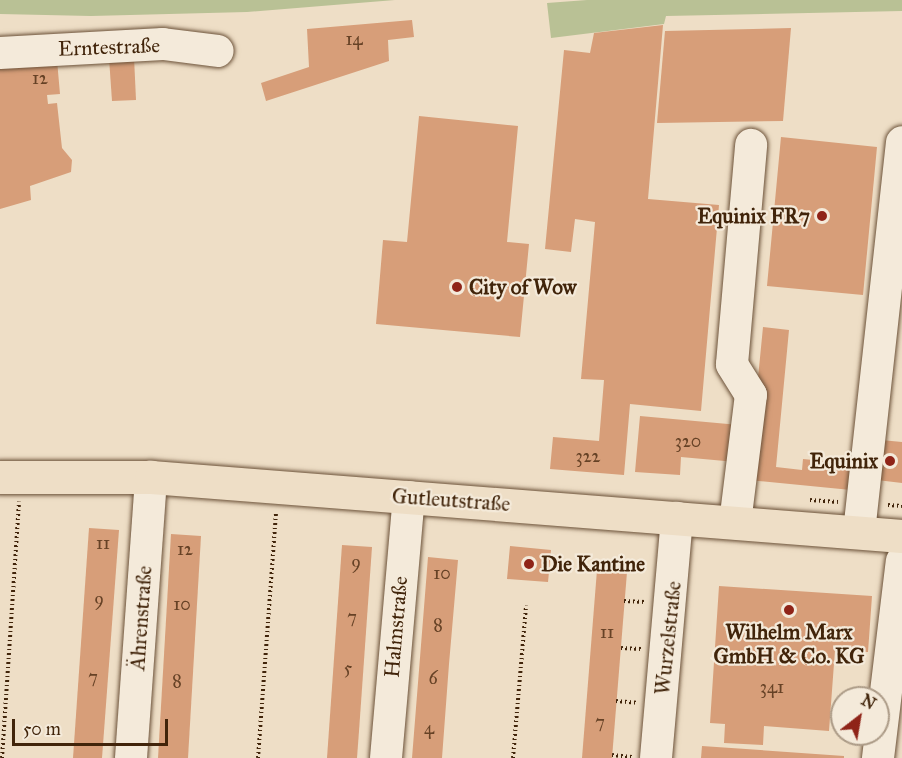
<!DOCTYPE html>
<html>
<head>
<meta charset="utf-8">
<style>
  body { margin:0 }
  #map { position:relative; width:902px; height:758px; overflow:hidden; background:#eedec6; font-family:"IM FELL Great Primer",serif }
  div>[style] { position:absolute }
  .green>* { inset:0; background:#b9c195 }
  .building>* { inset:0; background:#d79e79 }
  .path>* { height:4px; margin-top:-2px; transform-origin:0; background:repeating-linear-gradient(90deg,#41240a 0 1.5px,transparent 0 4.5px) }
  .roads { filter:drop-shadow(0 0 2px #6c5239) drop-shadow(0 0 2px #6c5239) }
  .minor>* { height:32px; margin:-16px; padding:0 16px; transform-origin:16px; border-radius:16px; background:#f4eada }
  .major>* { height:33px; margin:-16.5px; padding:0 16.5px; transform-origin:16.5px; border-radius:16.5px; background:#eedec6 }
  .dots>* { width:16px; height:16px; translate:-50% -50%; box-sizing:border-box; border:3px solid #f4eada; border-radius:50% }
  span { translate:-50% -50%; white-space:nowrap; text-align:center; line-height:1.15; -webkit-text-stroke:4.5px #f4eada; paint-order:stroke }
  .number-label { font-size:18px; color:#664226 }
  .number-label span { -webkit-text-stroke-width:0 }
  .street-label { font-size:21px; color:#41240a }
  .poi-label { font-size:21px; color:#41240a; font-weight:700 }
  .right { translate:-100% -50%; text-align:right }
  .left { translate:0 -50%; text-align:left }
  .north { position:absolute; left:830px; top:686px; width:60px; height:60px; box-sizing:border-box; background:#f4eada; border:2px solid #ac9b87; border-radius:50%; rotate:31deg; font-size:16px; font-weight:700; line-height:24px; text-align:center; color:#41240a }
  .north::after { content:''; display:block; margin:auto; width:21px; height:27px; background:#8f2418; clip-path:polygon(50% 0,100% 100%,50% 72%,0 100%) }
  .scale { position:absolute; left:12px; top:719px; width:156px; height:27px; box-sizing:border-box; border:3px solid #41240a; border-top:0; padding-left:8px; font-size:18px; line-height:21px; white-space:nowrap; color:#41240a; -webkit-text-stroke:4px #f4eada; paint-order:stroke }
</style>
</head>
<body>
<div id="map">
  <div class="green">
    <i style="clip-path:polygon(0 0,395px 0,247px 12px,91px 16px,0 14px)"></i>
    <i style="clip-path:polygon(587px 0,902px 0,902px 11px,666px 16px,664px 24px,551px 38px,547px 3px)"></i>
  </div>
  <div class="building">
    <i style="clip-path:polygon(412px 20px,414px 37px,388px 40px,389px 61px,266px 101px,261px 83px,309px 67px,307px 29px)"></i>
    <i style="clip-path:polygon(663px 25px,648px 199px,719px 205px,701px 411px,630px 404px,624px 475px,550px 469px,553px 437px,599px 441px,604px 380px,581px 379px,595px 222px,575px 219px,571px 252px,545px 249px,564px 50px,590px 53px,594px 33px)"></i>
    <i style="clip-path:polygon(791px 28px,783px 121px,657px 123px,665px 31px)"></i>
    <i style="clip-path:polygon(134px 57px,136px 100px,112px 101px,109px 58px)"></i>
    <i style="clip-path:polygon(57px 60px,60px 94px,47px 95px,48px 104px,57px 103px,62px 148px,72px 160px,71px 172px,30px 186px,31px 200px,0 209px,0 64px)"></i>
    <i style="clip-path:polygon(419px 116px,518px 126px,507px 242px,529px 244px,520px 337px,376px 324px,383px 240px,407px 242px)"></i>
    <i style="clip-path:polygon(781px 137px,877px 147px,863px 295px,767px 286px)"></i>
    <i style="clip-path:polygon(763px 327px,789px 330px,776px 467px,802px 470px,803px 459px,854px 464px,851px 490px,748px 480px)"></i>
    <i style="clip-path:polygon(640px 416px,739px 425px,736px 462px,681px 457px,680px 475px,635px 472px)"></i>
    <i style="clip-path:polygon(881px 440px,902px 442px,902px 483px,877px 480px)"></i>
    <i style="clip-path:polygon(89px 528px,119px 530px,102px 758px,73px 758px)"></i>
    <i style="clip-path:polygon(171px 534px,201px 536px,188px 758px,158px 758px)"></i>
    <i style="clip-path:polygon(342px 545px,372px 547px,359px 731px,357px 758px,327px 758px)"></i>
    <i style="clip-path:polygon(510px 546px,551px 550px,548px 582px,507px 579px)"></i>
    <i style="clip-path:polygon(428px 557px,458px 560px,449px 664px,442px 758px,412px 758px)"></i>
    <i style="clip-path:polygon(597px 570px,627px 572px,612px 758px,582px 758px)"></i>
    <i style="clip-path:polygon(719px 586px,872px 596px,868px 652px,835px 650px,829px 731px,764px 726px,763px 745px,724px 743px,725px 724px,710px 723px)"></i>
    <i style="clip-path:polygon(702px 746px,844px 756px,844px 758px,701px 758px)"></i>
  </div>
  <div class="path">
    <i style="left:810px;top:500px;width:28px;rotate:4deg"></i>
    <i style="left:888px;top:505px;width:14px;rotate:4deg"></i>
    <i style="left:624px;top:601px;width:21px;rotate:3deg"></i>
    <i style="left:621px;top:648px;width:20px;rotate:3deg"></i>
    <i style="left:616px;top:701px;width:21px;rotate:5deg"></i>
    <i style="left:612px;top:755px;width:20px;rotate:6deg"></i>
    <i style="left:2px;top:758px;width:257px;rotate:-86.2deg"></i>
    <i style="left:258px;top:758px;width:246px;rotate:-85.8deg"></i>
    <i style="left:513px;top:758px;width:153px;rotate:-85.1deg"></i>
  </div>
  <div class="roads">
    <div class="minor">
      <i style="left:0;top:53px;width:163px;rotate:-3.2deg"></i>
      <i style="left:163px;top:44px;width:55px;rotate:7.3deg"></i>
      <i style="left:735px;top:523px;width:129px;rotate:-82.9deg"></i>
      <i style="left:751px;top:395px;width:36px;rotate:-122deg"></i>
      <i style="left:732px;top:364px;width:220px;rotate:-85deg"></i>
      <i style="left:859px;top:532px;width:392px;rotate:-83.7deg"></i>
      <i style="left:131px;top:758px;width:282px;rotate:-85.9deg"></i>
      <i style="left:386px;top:758px;width:262px;rotate:-85deg"></i>
      <i style="left:656px;top:758px;width:241px;rotate:-85deg"></i>
      <i style="left:878px;top:758px;width:198px;rotate:-83.1deg"></i>
    </div>
    <div class="major">
      <i style="left:0;top:477px;width:151px"></i>
      <i style="left:151px;top:477px;width:753px;rotate:4.49deg"></i>
    </div>
  </div>
  <div class="dots">
    <i style="left:822px;top:216px;background:#8f2418"></i>
    <i style="left:457px;top:287px;background:#8f2418"></i>
    <i style="left:890px;top:461px;background:#8f2418"></i>
    <i style="left:529px;top:564px;background:#8f2418"></i>
    <i style="left:789px;top:610px;background:#8f2418"></i>
  </div>
  <div class="number-label">
    <span style="left:354px;top:39px">14</span>
    <span style="left:40px;top:78px">12</span>
    <span style="left:688px;top:441px">320</span>
    <span style="left:588px;top:456px">322</span>
    <span style="left:103px;top:543px">11</span>
    <span style="left:185px;top:549px">12</span>
    <span style="left:356px;top:562px">9</span>
    <span style="left:442px;top:573px">10</span>
    <span style="left:99px;top:599px">9</span>
    <span style="left:182px;top:604px">10</span>
    <span style="left:352px;top:617px">7</span>
    <span style="left:438px;top:625px">8</span>
    <span style="left:607px;top:632px">11</span>
    <span style="left:348px;top:668px">5</span>
    <span style="left:93px;top:677px">7</span>
    <span style="left:433px;top:678px">6</span>
    <span style="left:177px;top:681px">8</span>
    <span style="left:772px;top:687px">341</span>
    <span style="left:600px;top:722px">7</span>
    <span style="left:429px;top:728px">4</span>
  </div>
  <div class="street-label">
    <span style="left:109px;top:47px;rotate:-2deg">Erntestraße</span>
    <span style="left:451px;top:500px;rotate:4deg">Gutleutstraße</span>
    <span style="left:141px;top:618px;rotate:-86deg">Ährenstraße</span>
    <span style="left:396px;top:627px;rotate:-85deg">Halmstraße</span>
    <span style="left:668px;top:638px;rotate:-84deg">Wurzelstraße</span>
  </div>
  <div class="poi-label">
    <span class="right" style="left:810px;top:216px">Equinix FR7</span>
    <span class="left" style="left:469px;top:287px">City of Wow</span>
    <span class="right" style="left:878px;top:461px">Equinix</span>
    <span class="left" style="left:541px;top:564px">Die Kantine</span>
    <span style="left:789px;top:644px">Wilhelm Marx<br>GmbH &amp; Co. KG</span>
  </div>
  <div class="north">N</div>
  <div class="scale">50 m</div>
</div>
</body>
</html>
